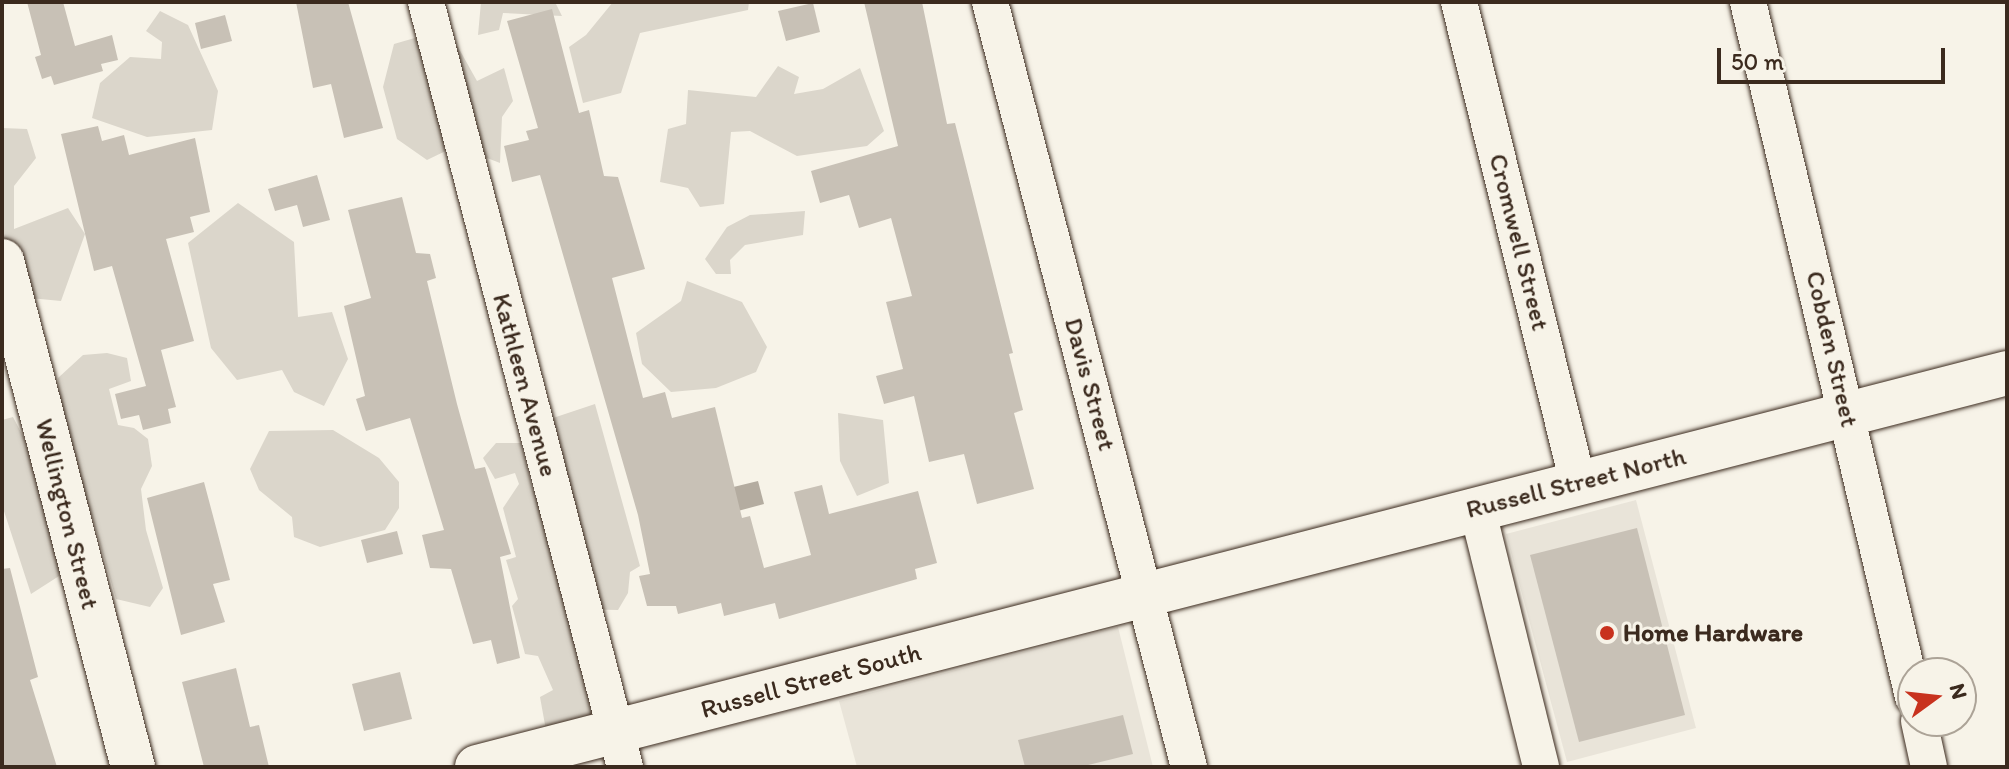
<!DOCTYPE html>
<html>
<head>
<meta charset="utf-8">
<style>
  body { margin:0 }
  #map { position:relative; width:2009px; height:769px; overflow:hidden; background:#f7f3e8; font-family:Itim,sans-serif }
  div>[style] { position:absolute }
  .built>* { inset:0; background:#e9e4d9 }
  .green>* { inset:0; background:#dbd6cb }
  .water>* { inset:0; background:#b4aca0 }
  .building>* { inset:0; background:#c8c1b6 }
  .roads { filter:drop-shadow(0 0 2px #3b2a1e) drop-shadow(0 0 2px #3b2a1e) }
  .street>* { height:36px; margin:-18px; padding:0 18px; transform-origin:18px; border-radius:18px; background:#f7f3e8 }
  .secondary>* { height:44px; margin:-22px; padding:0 22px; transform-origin:22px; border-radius:22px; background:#f7f3e8 }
  .dots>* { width:22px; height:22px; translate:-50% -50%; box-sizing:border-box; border:4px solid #f7f3e8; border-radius:50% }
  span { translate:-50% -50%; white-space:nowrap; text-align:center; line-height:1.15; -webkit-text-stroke:6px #f7f3e8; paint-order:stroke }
  .street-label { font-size:26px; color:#3b2a1e }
  .poi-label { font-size:26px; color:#3b2a1e; font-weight:700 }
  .left { translate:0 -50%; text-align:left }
  .frame { position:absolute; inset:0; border:4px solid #3b2a1e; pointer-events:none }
  .north { position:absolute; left:1897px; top:657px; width:80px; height:80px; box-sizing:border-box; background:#f7f3e8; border:2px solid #aca397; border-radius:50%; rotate:75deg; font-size:22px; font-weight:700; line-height:32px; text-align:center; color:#3b2a1e }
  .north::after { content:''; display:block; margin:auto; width:28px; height:36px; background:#c8321e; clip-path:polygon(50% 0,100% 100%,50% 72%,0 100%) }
  .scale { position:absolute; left:1717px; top:48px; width:228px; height:36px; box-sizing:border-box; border:4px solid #3b2a1e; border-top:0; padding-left:10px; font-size:24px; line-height:28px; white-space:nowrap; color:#3b2a1e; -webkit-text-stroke:6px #f7f3e8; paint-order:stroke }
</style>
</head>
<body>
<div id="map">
  <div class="built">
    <i style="clip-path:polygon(1636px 500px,1696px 728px,1567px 762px,1506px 534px)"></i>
    <i style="clip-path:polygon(1118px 627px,1153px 767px,857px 767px,839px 701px)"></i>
  </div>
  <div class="green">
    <i style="clip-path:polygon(481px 2px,555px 2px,562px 16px,503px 13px,499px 30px,478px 35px)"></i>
    <i style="clip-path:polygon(613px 2px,749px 2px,748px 10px,640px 33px,621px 93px,583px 103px,569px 47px,586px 35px)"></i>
    <i style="clip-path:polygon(160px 11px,188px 25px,218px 91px,212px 130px,147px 137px,92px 118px,100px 83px,130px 57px,161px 59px,162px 42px,146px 31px)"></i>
    <i style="clip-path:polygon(432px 33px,458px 47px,477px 81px,504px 68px,513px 101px,502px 117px,500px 163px,456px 146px,427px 160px,397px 139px,383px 87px,394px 44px)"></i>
    <i style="clip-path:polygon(778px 66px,799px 77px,794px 94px,823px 89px,860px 68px,884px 131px,867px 146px,797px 156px,750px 131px,731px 132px,724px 204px,700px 207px,688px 188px,660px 182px,668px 129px,686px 124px,688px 90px,756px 97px)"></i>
    <i style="clip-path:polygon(2px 128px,27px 129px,36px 158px,14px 186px,14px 229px,68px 208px,85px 234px,61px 301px,30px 298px,2px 331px)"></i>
    <i style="clip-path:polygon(238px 203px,294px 242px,298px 317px,332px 312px,348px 359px,324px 406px,294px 392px,282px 370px,237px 380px,211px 348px,188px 243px)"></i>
    <i style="clip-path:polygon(805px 211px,803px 235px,745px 245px,730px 260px,731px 274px,716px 274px,705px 259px,727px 227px,750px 215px)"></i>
    <i style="clip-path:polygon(687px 281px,742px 302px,767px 347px,756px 372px,716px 388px,671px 392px,642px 364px,636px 333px,681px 301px)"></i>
    <i style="clip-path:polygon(107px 353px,127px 358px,131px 381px,109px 389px,118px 425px,134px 428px,148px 439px,152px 466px,141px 489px,146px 530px,163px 588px,150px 607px,116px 599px,92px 516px,77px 502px,70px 569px,31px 594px,2px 505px,2px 420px,13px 417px,35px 459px,61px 454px,58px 378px,83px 355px)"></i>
    <i style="clip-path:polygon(595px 404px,640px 566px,630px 572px,628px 593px,618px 610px,569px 609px,569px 623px,600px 624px,611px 667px,587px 726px,547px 736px,540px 697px,553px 690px,538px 656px,525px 654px,512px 606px,518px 599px,506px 560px,516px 557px,503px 508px,519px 484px,515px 473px,495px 479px,483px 458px,496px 443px,521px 443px,533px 491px,565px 481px,553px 418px)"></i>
    <i style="clip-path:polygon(838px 413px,883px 420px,889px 483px,857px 496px,840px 461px)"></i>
    <i style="clip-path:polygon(333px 430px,379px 458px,399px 482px,399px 508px,385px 530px,320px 547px,294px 537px,292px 517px,259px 490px,250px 469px,269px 431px)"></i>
  </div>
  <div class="water">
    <i style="clip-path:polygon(758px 481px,764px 504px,723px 515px,717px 491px)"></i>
  </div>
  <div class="building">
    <i style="clip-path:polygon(27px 2px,63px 2px,75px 46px,112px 35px,118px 60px,101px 64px,103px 71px,54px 85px,51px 76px,42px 79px,35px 57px,41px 55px)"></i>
    <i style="clip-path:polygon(296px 2px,348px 2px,383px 128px,344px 138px,331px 84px,313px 88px)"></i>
    <i style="clip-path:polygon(864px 2px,922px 2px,947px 124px,955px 123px,1013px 353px,1009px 354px,1023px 410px,1014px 413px,1034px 489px,977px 504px,964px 454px,929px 462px,914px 396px,884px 404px,876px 376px,903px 369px,886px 302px,912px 296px,891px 218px,859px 228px,849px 195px,820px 203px,811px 171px,898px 146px)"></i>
    <i style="clip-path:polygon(813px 3px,820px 32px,786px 41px,778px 11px)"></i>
    <i style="clip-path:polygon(552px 9px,579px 113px,589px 110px,604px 176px,618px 177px,645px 269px,612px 278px,643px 398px,665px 392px,672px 418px,715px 407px,742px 518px,750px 516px,764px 568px,811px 555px,794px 492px,822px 485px,829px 514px,918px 491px,937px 563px,915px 569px,917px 579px,779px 619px,775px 603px,724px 616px,721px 603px,678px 614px,676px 606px,647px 606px,639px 576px,650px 574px,638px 515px,540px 175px,512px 182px,504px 146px,529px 140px,526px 131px,538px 128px,507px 21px)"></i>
    <i style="clip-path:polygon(225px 15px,232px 41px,201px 49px,195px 23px)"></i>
    <i style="clip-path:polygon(98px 126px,102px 141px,124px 135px,129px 155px,195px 138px,210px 212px,190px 217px,194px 232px,166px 239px,194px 341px,161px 350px,176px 407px,168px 409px,171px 423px,143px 430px,139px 415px,121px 419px,115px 394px,146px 386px,112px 266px,94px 271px,61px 134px)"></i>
    <i style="clip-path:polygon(317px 175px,330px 220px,303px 227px,297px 205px,275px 211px,268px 189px)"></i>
    <i style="clip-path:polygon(402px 197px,416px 253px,430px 254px,436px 278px,427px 281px,457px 404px,475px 469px,485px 467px,511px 554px,500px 557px,520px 658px,497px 664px,491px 640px,473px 644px,451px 569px,430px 568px,422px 535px,444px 530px,410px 418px,366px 431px,356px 399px,365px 396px,344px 306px,371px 298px,348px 210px)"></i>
    <i style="clip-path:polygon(204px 482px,230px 580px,213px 584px,225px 622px,181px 635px,147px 498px)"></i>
    <i style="clip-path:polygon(1637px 528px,1685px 715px,1579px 742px,1530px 555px)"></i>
    <i style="clip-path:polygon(397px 531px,403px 554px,367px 563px,361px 540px)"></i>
    <i style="clip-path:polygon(10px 568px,38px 677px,30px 680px,57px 767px,2px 767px,2px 569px)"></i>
    <i style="clip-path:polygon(236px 668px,250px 727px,259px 725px,269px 767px,204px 767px,182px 682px)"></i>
    <i style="clip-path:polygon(400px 672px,412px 719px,364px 731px,352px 684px)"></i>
    <i style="clip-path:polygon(1123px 715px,1133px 754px,1080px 767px,1025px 767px,1018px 740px)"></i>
  </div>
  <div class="roads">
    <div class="street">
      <i style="left:426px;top:2px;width:790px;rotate:75.42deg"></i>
      <i style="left:990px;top:2px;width:790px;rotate:75.42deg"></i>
      <i style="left:1459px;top:2px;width:496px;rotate:76.1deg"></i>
      <i style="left:1748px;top:2px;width:714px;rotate:76.64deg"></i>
      <i style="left:1477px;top:508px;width:267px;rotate:76.1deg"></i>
      <i style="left:1919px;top:721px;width:47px;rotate:77.7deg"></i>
    </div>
    <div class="secondary">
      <i style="left:2px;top:261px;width:523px;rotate:75.49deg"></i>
      <i style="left:477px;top:767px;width:1580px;rotate:-14.44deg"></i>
    </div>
  </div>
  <div class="dots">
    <i style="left:1607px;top:633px;background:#c8321e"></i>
  </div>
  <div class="street-label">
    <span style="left:1519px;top:242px;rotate:76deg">Cromwell Street</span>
    <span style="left:1832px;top:349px;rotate:77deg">Cobden Street</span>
    <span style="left:1090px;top:384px;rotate:75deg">Davis Street</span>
    <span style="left:525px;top:385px;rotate:75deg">Kathleen Avenue</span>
    <span style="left:1576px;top:483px;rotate:-14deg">Russell Street North</span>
    <span style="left:67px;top:514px;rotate:76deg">Wellington Street</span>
    <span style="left:811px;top:681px;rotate:-15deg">Russell Street South</span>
  </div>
  <div class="poi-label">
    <span class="left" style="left:1623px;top:633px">Home Hardware</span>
  </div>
  <div class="frame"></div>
  <div class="north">N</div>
  <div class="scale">50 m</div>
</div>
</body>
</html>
